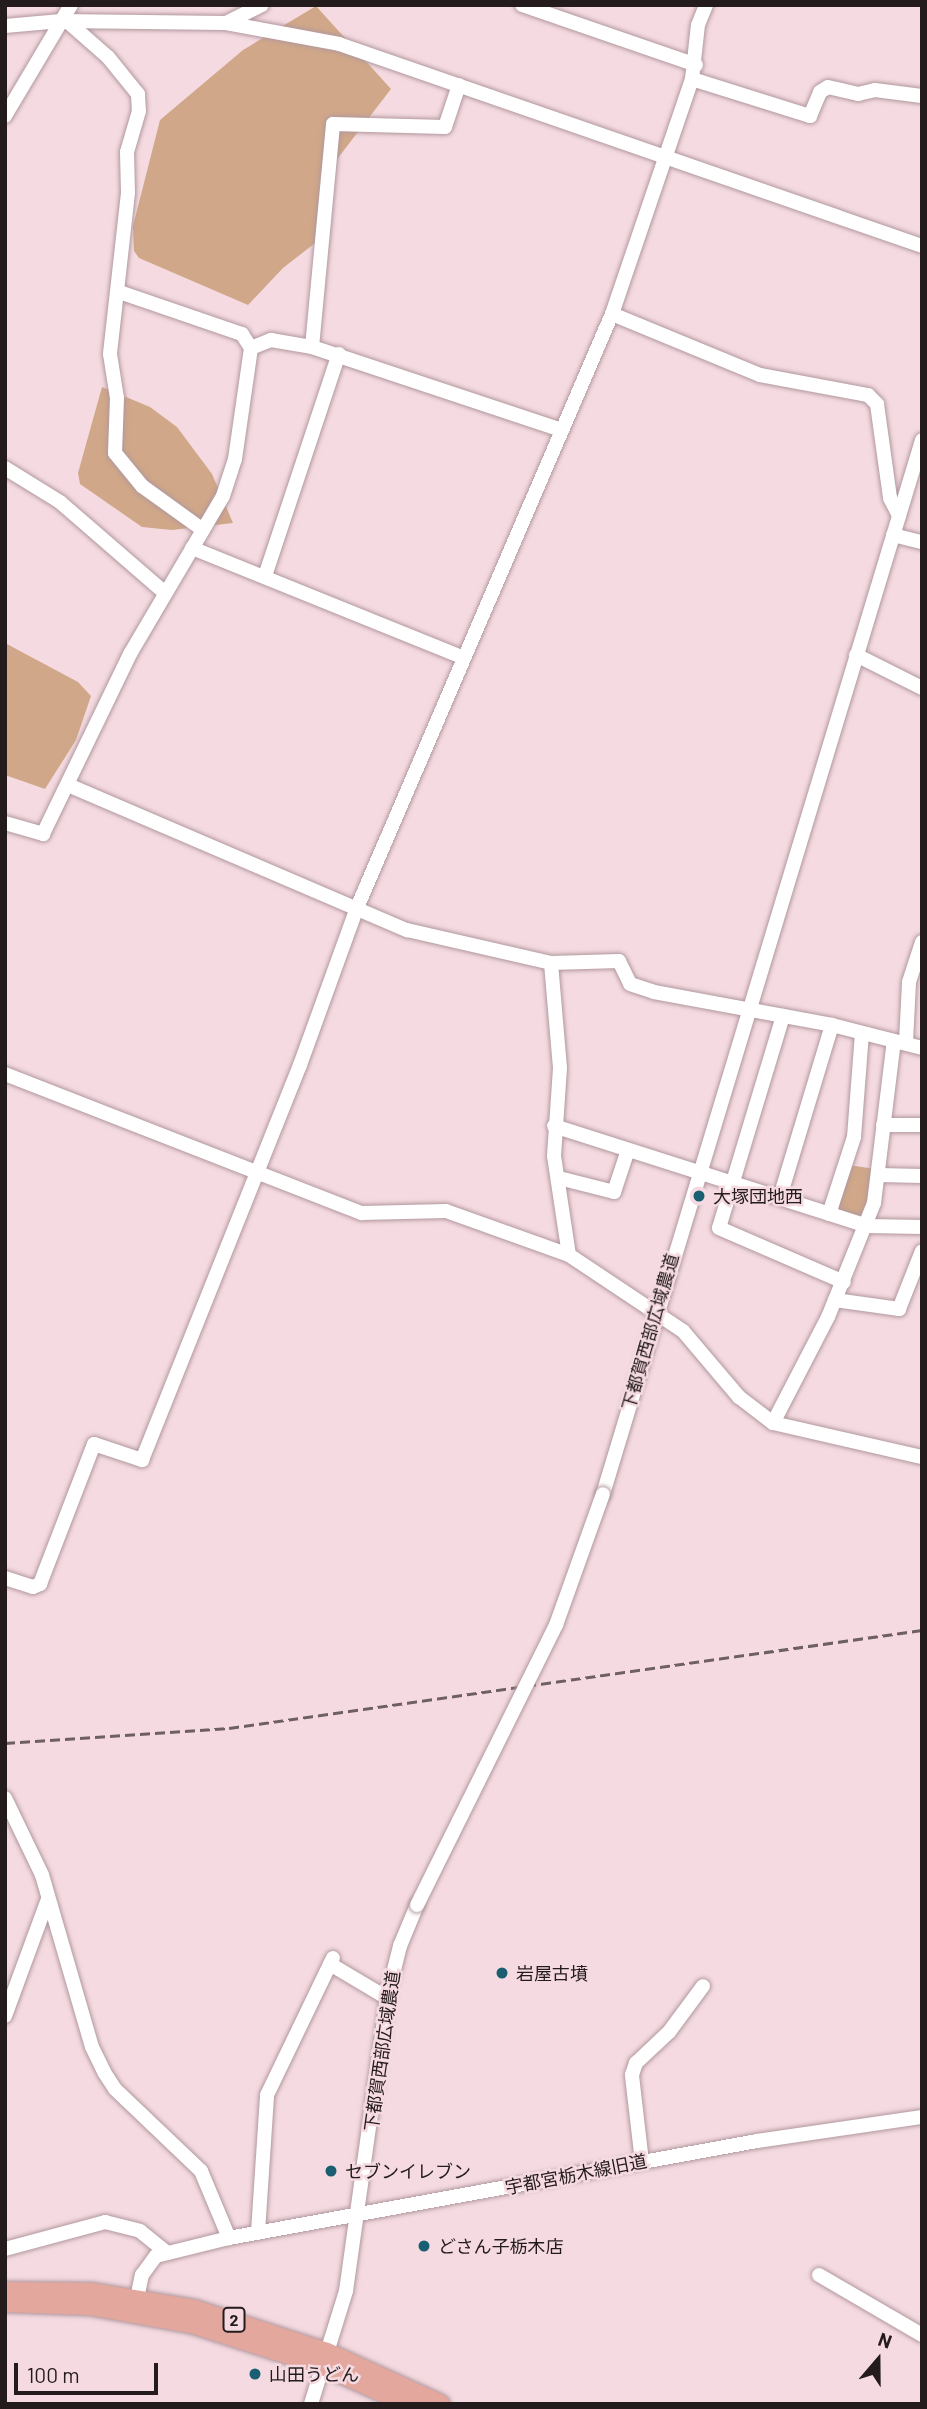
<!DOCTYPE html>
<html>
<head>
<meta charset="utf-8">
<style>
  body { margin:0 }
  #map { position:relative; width:927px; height:2409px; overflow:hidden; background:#f5dbe1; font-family:Barlow,"Noto Sans JP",sans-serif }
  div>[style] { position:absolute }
  .green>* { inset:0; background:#d0a788 }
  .roads { filter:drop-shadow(0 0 2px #b1989e) drop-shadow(0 0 2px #b1989e) }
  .minor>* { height:14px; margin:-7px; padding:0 7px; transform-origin:7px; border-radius:7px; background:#fff }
  .major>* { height:18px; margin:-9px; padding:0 9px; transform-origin:9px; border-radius:9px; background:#e3a79e }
  .rail>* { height:2.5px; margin-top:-1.25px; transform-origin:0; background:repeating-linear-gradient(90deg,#6e5f62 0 10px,transparent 0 15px) }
  .bridges { filter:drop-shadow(0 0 2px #b1989e) drop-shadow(0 0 2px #b1989e) }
  .minor-bridge>* { height:14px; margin:-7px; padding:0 7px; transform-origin:7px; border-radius:7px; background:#fff }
  .dots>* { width:19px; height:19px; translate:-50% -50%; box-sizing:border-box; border:4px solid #f5dbe1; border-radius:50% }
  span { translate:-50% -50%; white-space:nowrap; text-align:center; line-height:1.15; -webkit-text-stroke:5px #f5dbe1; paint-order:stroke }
  .shield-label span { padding:2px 5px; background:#f5dbe1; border:2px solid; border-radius:5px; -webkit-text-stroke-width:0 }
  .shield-label { font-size:16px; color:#241b1d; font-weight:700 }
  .poi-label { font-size:18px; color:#241b1d }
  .left { translate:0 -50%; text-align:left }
  .street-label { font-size:18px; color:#241b1d }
  .frame { position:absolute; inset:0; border:7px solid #241b1d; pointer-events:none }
  .north { position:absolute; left:843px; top:2325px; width:70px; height:70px; -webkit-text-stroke:5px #f5dbe1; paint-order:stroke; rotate:20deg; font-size:19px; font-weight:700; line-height:28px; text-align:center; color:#241b1d }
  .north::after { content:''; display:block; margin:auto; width:24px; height:32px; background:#241b1d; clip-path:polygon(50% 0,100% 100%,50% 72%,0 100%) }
  .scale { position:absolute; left:14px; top:2363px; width:144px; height:32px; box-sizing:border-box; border:4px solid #241b1d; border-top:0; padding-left:9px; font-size:21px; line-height:24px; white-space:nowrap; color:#241b1d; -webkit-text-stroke:5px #f5dbe1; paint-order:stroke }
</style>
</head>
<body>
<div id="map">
  <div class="green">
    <i style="clip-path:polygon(316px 6px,391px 89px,331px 167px,319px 240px,283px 268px,248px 305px,139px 258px,134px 251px,133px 226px,160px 120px,243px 50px)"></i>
    <i style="clip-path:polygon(102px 387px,150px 407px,177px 427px,212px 474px,233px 523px,172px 530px,142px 527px,80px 484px,78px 473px)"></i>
    <i style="clip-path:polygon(5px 643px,78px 682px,91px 696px,76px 740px,45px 789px,5px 775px)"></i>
    <i style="clip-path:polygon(849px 1165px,875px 1169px,865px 1216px,860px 1219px,840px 1212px,838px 1205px)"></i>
  </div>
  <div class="roads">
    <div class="minor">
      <i style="left:522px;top:5px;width:184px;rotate:19deg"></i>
      <i style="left:68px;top:22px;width:53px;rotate:41.2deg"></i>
      <i style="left:108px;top:57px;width:48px;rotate:51deg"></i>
      <i style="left:138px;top:94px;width:17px;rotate:87deg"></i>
      <i style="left:139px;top:111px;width:43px;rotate:106.3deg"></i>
      <i style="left:127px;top:152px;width:41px;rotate:88.6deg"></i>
      <i style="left:128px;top:193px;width:162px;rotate:96.4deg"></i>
      <i style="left:110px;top:354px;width:45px;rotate:81deg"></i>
      <i style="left:117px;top:398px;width:55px;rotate:92.1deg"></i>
      <i style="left:115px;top:453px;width:43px;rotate:50.7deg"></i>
      <i style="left:142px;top:486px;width:75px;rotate:35.8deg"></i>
      <i style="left:226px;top:23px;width:40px;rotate:-26.6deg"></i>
      <i style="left:5px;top:26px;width:56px;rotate:-5.1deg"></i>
      <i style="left:61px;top:21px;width:165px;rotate:0.7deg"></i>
      <i style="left:226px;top:23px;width:115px;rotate:10.5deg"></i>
      <i style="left:339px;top:44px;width:617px;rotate:19.11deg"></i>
      <i style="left:692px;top:79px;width:124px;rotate:17.4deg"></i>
      <i style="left:810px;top:116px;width:26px;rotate:-67deg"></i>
      <i style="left:820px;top:92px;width:9px;rotate:-32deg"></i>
      <i style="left:828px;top:87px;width:31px;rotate:13deg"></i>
      <i style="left:858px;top:94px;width:17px;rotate:-13deg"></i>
      <i style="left:875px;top:90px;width:47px;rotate:7.3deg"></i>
      <i style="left:5px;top:116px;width:129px;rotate:-59.3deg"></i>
      <i style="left:612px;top:314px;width:160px;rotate:22.4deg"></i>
      <i style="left:760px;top:375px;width:110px;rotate:10.5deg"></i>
      <i style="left:868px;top:395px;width:13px;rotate:45deg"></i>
      <i style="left:877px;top:404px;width:95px;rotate:82.1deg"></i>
      <i style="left:890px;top:498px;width:20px;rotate:63deg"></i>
      <i style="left:312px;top:347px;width:224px;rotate:-84.6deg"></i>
      <i style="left:333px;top:124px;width:112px;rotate:1.5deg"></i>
      <i style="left:445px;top:127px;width:44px;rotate:-71.6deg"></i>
      <i style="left:251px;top:348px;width:22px;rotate:-22deg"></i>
      <i style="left:271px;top:340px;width:42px;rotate:9.7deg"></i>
      <i style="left:312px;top:347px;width:263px;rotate:18.4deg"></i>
      <i style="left:5px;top:468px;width:65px;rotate:31.7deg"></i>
      <i style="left:60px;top:502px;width:138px;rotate:40.9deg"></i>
      <i style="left:893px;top:535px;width:30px;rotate:14deg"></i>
      <i style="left:192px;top:548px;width:291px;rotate:22deg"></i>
      <i style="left:265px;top:576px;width:234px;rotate:-71.6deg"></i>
      <i style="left:856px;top:655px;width:74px;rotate:26.6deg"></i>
      <i style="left:68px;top:785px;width:369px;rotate:23.2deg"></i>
      <i style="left:407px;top:930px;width:148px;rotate:12.9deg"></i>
      <i style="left:551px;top:963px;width:68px;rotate:-1.7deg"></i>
      <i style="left:619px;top:961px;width:25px;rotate:64deg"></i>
      <i style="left:630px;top:984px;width:25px;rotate:18deg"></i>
      <i style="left:654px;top:992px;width:181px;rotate:10.5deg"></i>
      <i style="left:832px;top:1025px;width:93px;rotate:14.3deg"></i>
      <i style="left:5px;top:823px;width:40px;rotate:16deg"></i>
      <i style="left:43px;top:834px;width:200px;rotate:-64.2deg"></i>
      <i style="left:130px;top:654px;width:183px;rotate:-59.5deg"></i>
      <i style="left:223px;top:496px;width:39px;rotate:-72deg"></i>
      <i style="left:235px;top:459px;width:112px;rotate:-81.8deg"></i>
      <i style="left:251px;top:348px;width:17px;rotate:-123deg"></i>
      <i style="left:242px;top:334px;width:130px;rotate:-161.1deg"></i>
      <i style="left:551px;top:963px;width:105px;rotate:85.1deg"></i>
      <i style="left:560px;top:1068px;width:88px;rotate:93.9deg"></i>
      <i style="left:554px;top:1156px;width:100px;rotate:81.4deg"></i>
      <i style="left:783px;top:1016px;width:221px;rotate:106.8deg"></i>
      <i style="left:719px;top:1228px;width:136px;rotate:23.4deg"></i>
      <i style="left:906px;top:1042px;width:60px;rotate:-87.1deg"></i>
      <i style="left:909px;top:982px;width:42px;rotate:-72deg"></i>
      <i style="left:5px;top:1074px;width:383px;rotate:21.3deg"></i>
      <i style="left:362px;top:1213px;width:84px;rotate:-1.4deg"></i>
      <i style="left:446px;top:1211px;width:131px;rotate:19.7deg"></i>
      <i style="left:569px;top:1255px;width:137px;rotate:33.7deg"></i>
      <i style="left:683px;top:1331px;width:87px;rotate:49.7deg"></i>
      <i style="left:739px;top:1397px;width:43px;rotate:37.4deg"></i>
      <i style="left:773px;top:1423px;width:153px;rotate:12.9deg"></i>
      <i style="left:883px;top:1125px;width:39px"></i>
      <i style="left:554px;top:1126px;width:329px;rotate:17.7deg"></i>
      <i style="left:867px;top:1226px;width:55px;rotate:1deg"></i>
      <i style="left:879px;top:1175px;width:43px;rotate:1.3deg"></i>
      <i style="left:559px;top:1178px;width:57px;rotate:14.3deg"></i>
      <i style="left:614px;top:1192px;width:44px;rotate:-71.6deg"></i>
      <i style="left:780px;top:1197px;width:180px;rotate:-73.2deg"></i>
      <i style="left:829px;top:1214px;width:81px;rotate:-72deg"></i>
      <i style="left:854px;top:1137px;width:104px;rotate:-85.6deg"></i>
      <i style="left:835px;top:1300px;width:65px;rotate:8deg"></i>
      <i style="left:899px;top:1309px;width:62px;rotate:-68.4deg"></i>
      <i style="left:773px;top:1423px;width:119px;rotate:-62.6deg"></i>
      <i style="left:828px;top:1317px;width:123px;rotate:-68deg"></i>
      <i style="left:874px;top:1203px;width:163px;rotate:-83deg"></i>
      <i style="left:603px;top:1494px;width:1101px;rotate:-73.16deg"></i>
      <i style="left:5px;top:1578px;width:29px;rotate:18deg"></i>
      <i style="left:33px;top:1587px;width:8px;rotate:-23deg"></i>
      <i style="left:40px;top:1584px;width:150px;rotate:-68.9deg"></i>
      <i style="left:94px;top:1444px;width:51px;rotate:18.4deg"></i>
      <i style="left:142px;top:1460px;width:425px;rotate:-68.2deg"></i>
      <i style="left:300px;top:1065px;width:165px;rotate:-70.1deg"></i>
      <i style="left:356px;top:910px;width:649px;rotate:-66.76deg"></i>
      <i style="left:612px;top:314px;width:248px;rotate:-71.2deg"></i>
      <i style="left:692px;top:79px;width:54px;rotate:-83.7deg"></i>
      <i style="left:698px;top:25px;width:22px;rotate:-68deg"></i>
      <i style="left:5px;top:1798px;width:85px;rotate:64.3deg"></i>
      <i style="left:42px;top:1875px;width:179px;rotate:73.8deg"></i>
      <i style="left:92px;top:2047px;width:28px;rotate:64deg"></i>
      <i style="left:104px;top:2072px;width:20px;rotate:57deg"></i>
      <i style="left:115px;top:2089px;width:119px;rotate:43.6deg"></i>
      <i style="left:201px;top:2171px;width:73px;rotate:67.3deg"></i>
      <i style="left:330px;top:1964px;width:66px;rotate:30.8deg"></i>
      <i style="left:5px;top:2016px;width:125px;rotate:-69.8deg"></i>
      <i style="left:642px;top:2162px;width:88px;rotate:-96.6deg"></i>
      <i style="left:632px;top:2075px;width:13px;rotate:-72deg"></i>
      <i style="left:636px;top:2063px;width:45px;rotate:-43.2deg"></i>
      <i style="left:669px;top:2032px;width:57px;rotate:-53.5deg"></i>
      <i style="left:258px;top:2232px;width:137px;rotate:-86.2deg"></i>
      <i style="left:267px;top:2095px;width:152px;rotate:-64.3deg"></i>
      <i style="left:5px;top:2249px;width:104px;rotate:-15.1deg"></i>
      <i style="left:105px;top:2222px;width:36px;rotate:14deg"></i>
      <i style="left:140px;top:2231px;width:35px;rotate:39deg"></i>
      <i style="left:819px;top:2275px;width:119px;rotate:30.2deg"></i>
      <i style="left:137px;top:2298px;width:24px;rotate:-78deg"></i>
      <i style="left:142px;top:2275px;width:24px;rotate:-54deg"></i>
      <i style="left:156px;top:2256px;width:75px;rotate:-13.9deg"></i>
      <i style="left:229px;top:2238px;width:537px;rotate:-10.41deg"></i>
      <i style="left:757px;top:2141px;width:167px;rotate:-8.3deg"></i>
      <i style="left:311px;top:2404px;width:118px;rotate:-72.8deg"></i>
      <i style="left:346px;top:2291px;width:296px;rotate:-82deg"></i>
      <i style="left:387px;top:1998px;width:54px;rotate:-76deg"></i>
      <i style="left:400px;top:1946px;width:44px;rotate:-67.5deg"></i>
    </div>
    <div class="major">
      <i style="left:5px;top:2291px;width:86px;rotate:0.7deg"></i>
      <i style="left:91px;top:2292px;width:105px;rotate:9.3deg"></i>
      <i style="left:195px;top:2309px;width:139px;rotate:18deg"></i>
      <i style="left:327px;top:2352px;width:125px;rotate:24.5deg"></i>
      <i style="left:5px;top:2303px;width:84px;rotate:2deg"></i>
      <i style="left:89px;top:2306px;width:104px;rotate:10deg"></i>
      <i style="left:191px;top:2324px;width:139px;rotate:17.7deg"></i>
      <i style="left:323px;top:2366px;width:93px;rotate:24.1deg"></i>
    </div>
  </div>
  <div class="rail">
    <i style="left:5px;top:1743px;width:225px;rotate:-3.8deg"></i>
    <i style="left:229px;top:1728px;width:700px;rotate:-8.05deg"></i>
  </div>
  <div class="bridges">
    <div class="minor-bridge">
      <i style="left:417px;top:1905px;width:313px;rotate:-63.6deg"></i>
      <i style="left:556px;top:1625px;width:139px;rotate:-70.3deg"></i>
    </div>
  </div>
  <div class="dots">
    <i style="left:699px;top:1196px;background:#1a5f71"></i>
    <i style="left:502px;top:1973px;background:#1a5f71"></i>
    <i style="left:331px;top:2171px;background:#1a5f71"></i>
    <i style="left:424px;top:2246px;background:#1a5f71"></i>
    <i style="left:255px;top:2374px;background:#1a5f71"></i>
  </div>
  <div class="shield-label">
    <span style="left:234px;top:2320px">2</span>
  </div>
  <div class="poi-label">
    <span class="left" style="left:713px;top:1196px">大塚団地西</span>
    <span class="left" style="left:516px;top:1973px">岩屋古墳</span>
    <span class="left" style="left:345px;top:2171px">セブンイレブン</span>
    <span class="left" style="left:438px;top:2246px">どさん子栃木店</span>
    <span class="left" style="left:269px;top:2374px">山田うどん</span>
  </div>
  <div class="street-label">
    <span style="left:650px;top:1332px;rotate:-74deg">下都賀西部広域農道</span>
    <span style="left:382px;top:2051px;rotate:-82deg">下都賀西部広域農道</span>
    <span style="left:576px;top:2174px;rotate:-11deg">宇都宮栃木線旧道</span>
  </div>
  <div class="frame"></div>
  <div class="north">N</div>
  <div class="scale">100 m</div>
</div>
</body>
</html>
